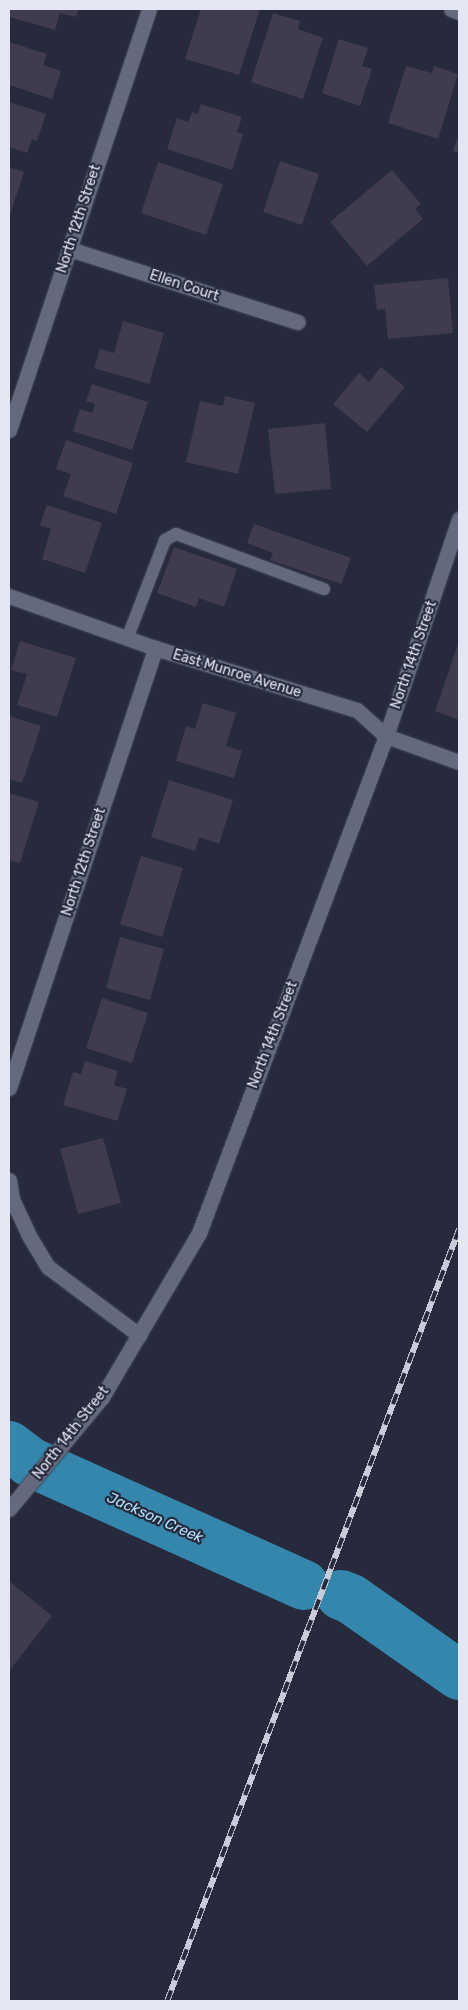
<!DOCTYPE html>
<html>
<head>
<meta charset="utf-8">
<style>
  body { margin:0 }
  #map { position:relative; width:468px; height:2010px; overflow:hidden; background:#262a3c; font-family:Rubik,sans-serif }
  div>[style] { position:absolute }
  .river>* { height:50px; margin:-25px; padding:0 25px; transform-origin:25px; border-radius:25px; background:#3486ac }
  .building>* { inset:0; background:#413b4e }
  .roads { filter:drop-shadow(0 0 1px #424555) drop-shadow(0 0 1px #424555) }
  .lane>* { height:12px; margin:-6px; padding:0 6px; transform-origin:6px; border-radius:6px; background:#64697e }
  .street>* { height:15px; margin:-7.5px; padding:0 7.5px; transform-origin:7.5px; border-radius:7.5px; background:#64697e }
  .secondary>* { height:15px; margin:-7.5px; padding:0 7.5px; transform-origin:7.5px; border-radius:7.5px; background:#64697e }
  .rail>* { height:5.5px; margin-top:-2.75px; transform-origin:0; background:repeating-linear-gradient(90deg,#262a3c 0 11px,#c8cbd8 0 22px); box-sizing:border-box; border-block:1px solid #c8cbd8 }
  span { translate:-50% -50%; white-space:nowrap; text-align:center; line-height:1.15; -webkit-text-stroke:4.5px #262a3c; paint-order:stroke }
  .street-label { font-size:14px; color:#e4e7f3 }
  .water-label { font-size:15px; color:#b2e1fb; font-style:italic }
  .frame { position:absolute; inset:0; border:10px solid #e4e7f3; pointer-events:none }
</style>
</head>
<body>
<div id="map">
  <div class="river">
    <i style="left:9px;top:1446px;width:26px;rotate:37deg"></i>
    <i style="left:30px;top:1462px;width:300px;rotate:24.2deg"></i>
    <i style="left:341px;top:1595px;width:11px;rotate:22deg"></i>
    <i style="left:351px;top:1599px;width:132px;rotate:35.1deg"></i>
  </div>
  <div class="building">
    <i style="clip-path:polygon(11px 9px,79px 9px,76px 17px,60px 13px,55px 30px,9px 17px)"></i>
    <i style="clip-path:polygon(201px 9px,260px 9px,239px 75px,185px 59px)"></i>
    <i style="clip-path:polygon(273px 13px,300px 21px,298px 29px,323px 38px,303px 99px,251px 82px)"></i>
    <i style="clip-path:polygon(339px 39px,368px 48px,362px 66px,372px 69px,360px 106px,322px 93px)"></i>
    <i style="clip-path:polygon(9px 42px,47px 54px,43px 65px,61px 71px,52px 99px,9px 85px)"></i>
    <i style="clip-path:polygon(406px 66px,432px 73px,434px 66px,458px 74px,438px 139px,388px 123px)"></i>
    <i style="clip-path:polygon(9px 102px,46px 114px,37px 141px,32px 139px,27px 153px,9px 147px)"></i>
    <i style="clip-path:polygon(201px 104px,242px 117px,237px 132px,243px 134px,232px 170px,167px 149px,177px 118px,188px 122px,192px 112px,198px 114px)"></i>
    <i style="clip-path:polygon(459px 134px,459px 153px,453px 151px)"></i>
    <i style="clip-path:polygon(280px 161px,319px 174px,302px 225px,263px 212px)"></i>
    <i style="clip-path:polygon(158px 162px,223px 184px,206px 235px,141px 213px)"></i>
    <i style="clip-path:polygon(9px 167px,24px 172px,9px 218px)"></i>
    <i style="clip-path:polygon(392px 170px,421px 204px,415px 209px,423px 219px,367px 266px,330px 222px)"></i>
    <i style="clip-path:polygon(448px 278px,453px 333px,388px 339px,385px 309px,377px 310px,374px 285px)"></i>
    <i style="clip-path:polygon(123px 321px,164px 333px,149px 384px,94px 368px,100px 349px,114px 353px)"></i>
    <i style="clip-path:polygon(381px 367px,405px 387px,367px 432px,333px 404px,359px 373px,369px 382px)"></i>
    <i style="clip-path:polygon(92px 384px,148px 402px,132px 450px,73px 431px,80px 409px,92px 413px,95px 404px,86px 401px)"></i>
    <i style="clip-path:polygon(225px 396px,255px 403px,238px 474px,186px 462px,200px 401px,223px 406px)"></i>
    <i style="clip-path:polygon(325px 423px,331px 489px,275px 494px,268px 429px)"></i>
    <i style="clip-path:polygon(66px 440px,133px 463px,116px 514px,63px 496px,71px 474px,56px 469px)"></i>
    <i style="clip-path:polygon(47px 505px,102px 523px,85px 573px,42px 559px,51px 529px,40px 525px)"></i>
    <i style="clip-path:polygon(254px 524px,351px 558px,341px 584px,270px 560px,273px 553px,247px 543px)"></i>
    <i style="clip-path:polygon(174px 547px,237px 569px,224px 607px,199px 598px,196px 607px,157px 593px)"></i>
    <i style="clip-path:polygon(20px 641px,76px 658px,57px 717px,17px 705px,27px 674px,11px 670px)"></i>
    <i style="clip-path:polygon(459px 641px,459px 720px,435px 711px)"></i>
    <i style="clip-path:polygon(203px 703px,236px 713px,226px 746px,242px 751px,234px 778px,176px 761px,186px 726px,195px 729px)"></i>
    <i style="clip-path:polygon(9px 716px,41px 726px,22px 783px,9px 779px)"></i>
    <i style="clip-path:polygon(169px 780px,233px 800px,219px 844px,199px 837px,195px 851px,151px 837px)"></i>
    <i style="clip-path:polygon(9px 793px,39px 802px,20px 863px,9px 860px)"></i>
    <i style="clip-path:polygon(141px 856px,183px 868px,162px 937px,120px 924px)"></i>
    <i style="clip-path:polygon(120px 937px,164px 949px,150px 1000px,106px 988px)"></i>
    <i style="clip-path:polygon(102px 998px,148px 1013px,132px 1063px,86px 1048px)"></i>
    <i style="clip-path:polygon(85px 1061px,118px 1071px,114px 1085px,127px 1089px,117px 1121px,63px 1105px,73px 1072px,81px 1074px)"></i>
    <i style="clip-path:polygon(103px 1138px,121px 1203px,78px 1214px,60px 1149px)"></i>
    <i style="clip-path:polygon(9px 1581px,52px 1616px,9px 1671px)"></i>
  </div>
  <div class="roads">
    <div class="lane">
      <i style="left:127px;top:639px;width:106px;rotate:-69deg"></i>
      <i style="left:165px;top:540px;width:13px;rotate:-29deg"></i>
      <i style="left:176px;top:534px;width:158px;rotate:20.4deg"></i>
    </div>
    <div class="street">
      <i style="left:69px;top:249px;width:240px;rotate:17.7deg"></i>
      <i style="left:9px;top:430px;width:444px;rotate:-71.6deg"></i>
      <i style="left:9px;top:596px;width:155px;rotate:19.6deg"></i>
      <i style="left:155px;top:648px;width:211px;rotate:17.1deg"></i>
      <i style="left:357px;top:710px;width:39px;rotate:42deg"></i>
      <i style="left:386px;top:736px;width:77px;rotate:19.6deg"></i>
      <i style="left:9px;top:1088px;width:464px;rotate:-71.6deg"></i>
      <i style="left:9px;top:1180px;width:19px;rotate:81deg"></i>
      <i style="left:12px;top:1199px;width:38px;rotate:65deg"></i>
      <i style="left:28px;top:1234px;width:39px;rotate:59deg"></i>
      <i style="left:48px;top:1267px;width:114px;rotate:36.8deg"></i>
    </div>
    <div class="secondary">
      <i style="left:451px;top:9px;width:9px;rotate:21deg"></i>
      <i style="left:9px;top:1509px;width:146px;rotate:-50.3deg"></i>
      <i style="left:102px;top:1397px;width:191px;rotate:-59.4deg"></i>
      <i style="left:199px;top:1233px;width:531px;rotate:-69.38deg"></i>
      <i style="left:386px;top:736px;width:229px;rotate:-71.4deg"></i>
    </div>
  </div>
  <div class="rail">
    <i style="left:167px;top:2001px;width:825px;rotate:-69.28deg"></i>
  </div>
  <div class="street-label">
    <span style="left:79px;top:219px;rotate:-72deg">North 12th Street</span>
    <span style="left:184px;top:286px;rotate:18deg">Ellen Court</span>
    <span style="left:414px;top:655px;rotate:-71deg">North 14th Street</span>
    <span style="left:237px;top:674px;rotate:17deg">East Munroe Avenue</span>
    <span style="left:84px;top:862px;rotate:-72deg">North 12th Street</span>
    <span style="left:273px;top:1035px;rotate:-69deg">North 14th Street</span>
    <span style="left:71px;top:1433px;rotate:-52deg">North 14th Street</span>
  </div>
  <div class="water-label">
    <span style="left:155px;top:1518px;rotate:24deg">Jackson Creek</span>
  </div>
  <div class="frame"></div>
</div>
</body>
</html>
